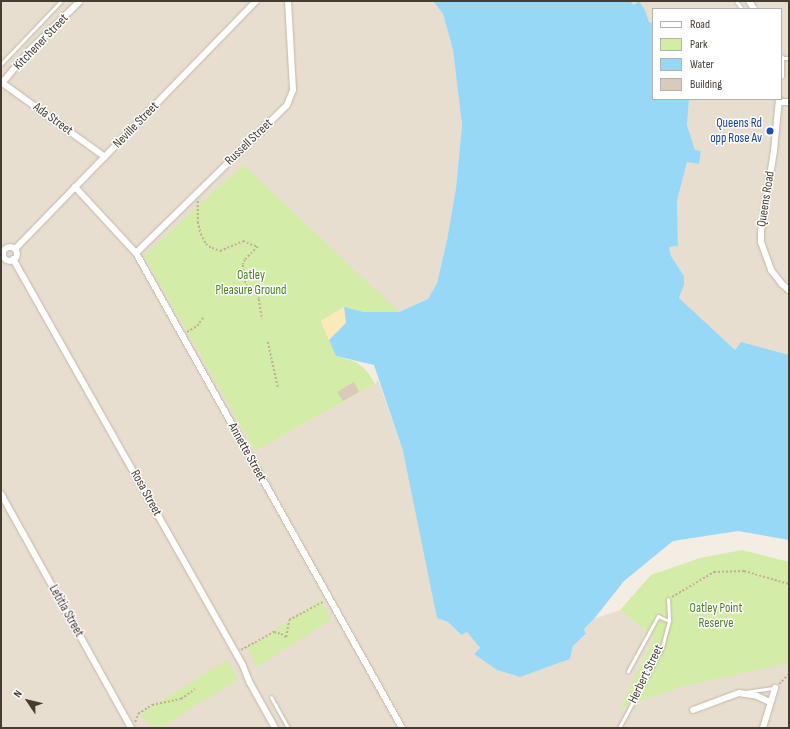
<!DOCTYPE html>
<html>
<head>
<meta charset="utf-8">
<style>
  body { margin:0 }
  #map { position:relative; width:790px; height:729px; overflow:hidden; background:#f3ede3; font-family:"Sofia Sans Condensed",sans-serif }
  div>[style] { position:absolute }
  .residential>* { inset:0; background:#e8ded0 }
  .green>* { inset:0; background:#d3eca7 }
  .sand>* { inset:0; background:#fce9b9 }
  .water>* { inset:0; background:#98d8f7 }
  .building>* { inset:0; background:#d9caba }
  .path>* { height:1.5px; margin-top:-0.75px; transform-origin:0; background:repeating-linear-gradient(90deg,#c3ae94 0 2px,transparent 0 4px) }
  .roads { filter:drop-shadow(0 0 1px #c2b7a7) drop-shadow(0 0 1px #c2b7a7) }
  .service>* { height:3px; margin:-1.5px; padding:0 1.5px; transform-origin:1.5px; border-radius:1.5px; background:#fff }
  .minor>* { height:6px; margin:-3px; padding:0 3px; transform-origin:3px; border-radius:3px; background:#fff }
  .minor>.ring { margin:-3px; padding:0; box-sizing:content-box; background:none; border:6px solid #fff; border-radius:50% }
  .dots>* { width:11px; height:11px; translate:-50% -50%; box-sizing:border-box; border:2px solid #fff; border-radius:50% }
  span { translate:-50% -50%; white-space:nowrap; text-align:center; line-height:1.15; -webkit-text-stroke:3px #fff; paint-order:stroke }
  .street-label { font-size:13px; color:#453c32 }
  .transit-label { font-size:13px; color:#164399 }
  .right { translate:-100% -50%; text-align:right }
  .park-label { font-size:13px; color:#4b7c21 }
  .frame { position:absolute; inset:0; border:2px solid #453c32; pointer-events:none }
  .legend { position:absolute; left:652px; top:8px; width:130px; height:92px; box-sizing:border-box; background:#fff; border:1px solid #b5b1ad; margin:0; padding:5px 7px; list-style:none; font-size:12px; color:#453c32 }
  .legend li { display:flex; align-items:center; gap:8px; height:20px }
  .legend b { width:20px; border:1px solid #b5b1ad }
  .north { position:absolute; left:8px; top:681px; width:40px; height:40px; -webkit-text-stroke:3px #fff; paint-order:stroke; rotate:305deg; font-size:11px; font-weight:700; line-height:16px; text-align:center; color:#453c32 }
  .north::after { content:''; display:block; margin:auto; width:14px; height:18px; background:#453c32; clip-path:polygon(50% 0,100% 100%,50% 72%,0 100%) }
</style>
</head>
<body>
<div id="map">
  <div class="residential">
    <i style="clip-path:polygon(1px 1px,433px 1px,443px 14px,453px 50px,462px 125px,456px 188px,447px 240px,437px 283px,428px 299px,399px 312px,144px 256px,255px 451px,375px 384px,378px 380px,403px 451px,448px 622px,460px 635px,467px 631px,480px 649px,474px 653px,497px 670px,520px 677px,570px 659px,573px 646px,586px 635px,584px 629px,594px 619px,620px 610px,654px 637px,621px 707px,680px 687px,789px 662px,789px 728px,1px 728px)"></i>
    <i style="clip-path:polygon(630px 1px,789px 1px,789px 355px,769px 351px,735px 350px,694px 314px,679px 298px,684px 285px,684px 276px,671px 256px,669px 247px,678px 246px,677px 201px,687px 162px,699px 163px,701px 152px,695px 150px,687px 125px,689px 99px,781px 99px,781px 9px,653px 9px,653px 24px,649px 22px,645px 10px,639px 1px,634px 5px)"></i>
  </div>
  <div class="green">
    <i style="clip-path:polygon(243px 165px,399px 312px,364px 312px,344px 307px,321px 321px,336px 356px,356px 362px,367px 371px,375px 384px,255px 451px,144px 256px)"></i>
    <i style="clip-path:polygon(742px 550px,789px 562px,789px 663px,680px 687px,620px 708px,654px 637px,620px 610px,651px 575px,700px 558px)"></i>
    <i style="clip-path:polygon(321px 600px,331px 620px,257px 667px,247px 648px)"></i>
    <i style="clip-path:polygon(227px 660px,238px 679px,160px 728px,156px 728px,139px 715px)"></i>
  </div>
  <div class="sand">
    <i style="clip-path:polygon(344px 307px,346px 323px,329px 340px,321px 321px)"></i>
  </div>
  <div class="water">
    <i style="clip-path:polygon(433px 1px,630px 1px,634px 5px,639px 1px,645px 10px,649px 22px,653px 24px,653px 99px,689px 99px,687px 125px,695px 150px,701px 151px,699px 164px,687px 162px,677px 201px,678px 246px,669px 247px,671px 256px,684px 276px,684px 285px,679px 298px,735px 350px,741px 342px,789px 355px,789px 540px,738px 531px,673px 541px,624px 581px,594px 619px,584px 629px,586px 634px,573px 646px,570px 659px,520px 677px,497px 670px,474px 654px,480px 648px,467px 632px,461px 635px,448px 622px,437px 618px,403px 451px,374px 365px,336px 356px,329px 340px,346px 323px,344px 307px,364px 312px,399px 312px,428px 299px,437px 283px,447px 240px,456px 188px,462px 125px,453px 50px,443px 14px)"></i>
  </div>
  <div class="building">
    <i style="clip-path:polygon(354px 382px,359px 392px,343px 401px,337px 392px)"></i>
  </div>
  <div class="path">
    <i style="left:198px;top:201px;width:21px;rotate:90deg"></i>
    <i style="left:198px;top:222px;width:12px;rotate:76deg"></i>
    <i style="left:201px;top:234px;width:11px;rotate:63deg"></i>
    <i style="left:206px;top:244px;width:7px;rotate:34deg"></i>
    <i style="left:212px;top:248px;width:9px;rotate:21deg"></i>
    <i style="left:220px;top:251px;width:25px;rotate:-23deg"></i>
    <i style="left:243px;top:241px;width:16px;rotate:22deg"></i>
    <i style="left:258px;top:247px;width:18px;rotate:135deg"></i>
    <i style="left:245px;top:260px;width:5px;rotate:112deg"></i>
    <i style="left:243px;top:265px;width:20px;rotate:81deg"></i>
    <i style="left:246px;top:285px;width:14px;rotate:39deg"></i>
    <i style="left:257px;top:294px;width:5px;rotate:68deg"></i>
    <i style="left:259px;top:299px;width:20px;rotate:81deg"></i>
    <i style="left:187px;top:332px;width:12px;rotate:-31deg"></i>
    <i style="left:197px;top:326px;width:10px;rotate:-53deg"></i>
    <i style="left:268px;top:342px;width:46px;rotate:77.5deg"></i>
    <i style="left:672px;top:597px;width:49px;rotate:-30.8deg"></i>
    <i style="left:714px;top:572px;width:30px;rotate:-2deg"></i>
    <i style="left:744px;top:571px;width:47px;rotate:16.1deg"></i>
    <i style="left:241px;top:650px;width:38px;rotate:-29deg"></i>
    <i style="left:274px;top:632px;width:7px;rotate:16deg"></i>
    <i style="left:281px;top:634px;width:6px;rotate:31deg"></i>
    <i style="left:286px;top:637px;width:17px;rotate:-80deg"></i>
    <i style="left:289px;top:620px;width:40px;rotate:-28deg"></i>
    <i style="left:779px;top:684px;width:14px;rotate:-45deg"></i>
    <i style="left:135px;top:722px;width:9px;rotate:-69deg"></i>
    <i style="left:138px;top:714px;width:17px;rotate:-33deg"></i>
    <i style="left:152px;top:705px;width:30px;rotate:-12deg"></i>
    <i style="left:181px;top:699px;width:17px;rotate:-36deg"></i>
  </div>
  <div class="roads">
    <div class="service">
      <i style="left:736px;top:1px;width:10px;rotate:53deg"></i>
      <i style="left:781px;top:58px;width:8px"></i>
      <i style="left:1px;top:64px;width:87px;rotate:-46.4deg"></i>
      <i style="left:668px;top:599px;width:22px;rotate:87deg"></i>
      <i style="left:745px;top:692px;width:30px;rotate:-8deg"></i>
      <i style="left:271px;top:697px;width:35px;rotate:61deg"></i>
      <i style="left:619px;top:728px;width:92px;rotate:-62deg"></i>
      <i style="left:662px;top:647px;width:27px;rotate:-75deg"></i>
      <i style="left:669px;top:621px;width:12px;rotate:-156deg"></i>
      <i style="left:658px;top:616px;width:63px;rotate:118.6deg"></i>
    </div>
    <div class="minor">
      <i style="left:749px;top:1px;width:9px;rotate:58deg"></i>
      <i style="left:781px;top:58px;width:18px;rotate:90deg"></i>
      <i style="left:1px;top:82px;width:128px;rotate:35.8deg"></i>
      <i style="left:2px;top:83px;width:42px;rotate:-49.8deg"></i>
      <i style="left:29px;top:51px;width:71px;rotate:-44.4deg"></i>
      <i style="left:779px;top:99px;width:52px;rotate:95.5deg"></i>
      <i style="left:774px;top:151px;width:81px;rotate:99.2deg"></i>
      <i style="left:761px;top:231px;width:11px;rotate:90deg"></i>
      <i style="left:761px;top:242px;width:30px;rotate:70deg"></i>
      <i style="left:771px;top:270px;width:18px;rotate:52deg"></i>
      <i style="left:782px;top:284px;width:9px;rotate:41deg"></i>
      <i style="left:779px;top:102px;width:10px"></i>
      <i style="left:75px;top:187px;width:90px;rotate:47.3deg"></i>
      <i style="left:136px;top:253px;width:544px;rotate:60.75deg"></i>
      <i class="ring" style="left:3px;top:247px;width:8px;height:8px"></i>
      <i style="left:15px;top:249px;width:346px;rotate:-45.8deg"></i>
      <i style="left:136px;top:253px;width:211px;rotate:-44.4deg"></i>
      <i style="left:287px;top:105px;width:16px;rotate:-68deg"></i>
      <i style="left:293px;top:90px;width:89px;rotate:-93.2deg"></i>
      <i style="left:13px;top:259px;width:467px;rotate:60.5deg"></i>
      <i style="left:243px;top:666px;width:18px;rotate:68deg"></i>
      <i style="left:250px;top:683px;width:51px;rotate:60.9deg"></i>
      <i style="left:1px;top:494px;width:268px;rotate:60.9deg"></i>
      <i style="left:693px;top:710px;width:49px;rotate:-20.3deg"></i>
      <i style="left:739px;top:693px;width:18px;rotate:9deg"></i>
      <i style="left:757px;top:696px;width:14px;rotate:25deg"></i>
      <i style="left:763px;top:728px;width:42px;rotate:-73.3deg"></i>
    </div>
  </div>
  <div class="dots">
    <i style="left:770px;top:131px;background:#1a4fb4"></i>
  </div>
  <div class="street-label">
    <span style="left:41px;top:42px;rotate:-46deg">Kitchener Street</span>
    <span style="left:53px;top:119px;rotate:36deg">Ada Street</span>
    <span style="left:136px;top:125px;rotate:-46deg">Neville Street</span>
    <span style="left:249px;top:142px;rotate:-44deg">Russell Street</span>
    <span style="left:766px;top:199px;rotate:-81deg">Queens Road</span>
    <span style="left:247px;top:452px;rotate:61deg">Annette Street</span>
    <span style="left:146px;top:493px;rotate:61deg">Rosa Street</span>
    <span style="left:66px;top:611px;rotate:61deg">Letitia Street</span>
    <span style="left:646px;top:674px;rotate:-64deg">Herbert Street</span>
  </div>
  <div class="transit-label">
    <span class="right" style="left:762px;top:131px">Queens Rd<br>opp Rose Av</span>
  </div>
  <div class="park-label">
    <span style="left:251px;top:283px">Oatley<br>Pleasure Ground</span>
    <span style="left:716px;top:616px">Oatley Point<br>Reserve</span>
  </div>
  <div class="frame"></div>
  <ul class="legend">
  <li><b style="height:5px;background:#fff"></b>Road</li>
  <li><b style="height:11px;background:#d3eca7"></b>Park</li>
  <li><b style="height:11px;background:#98d8f7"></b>Water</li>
  <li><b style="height:11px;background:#d9caba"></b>Building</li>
  </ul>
  <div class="north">N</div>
</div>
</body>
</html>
